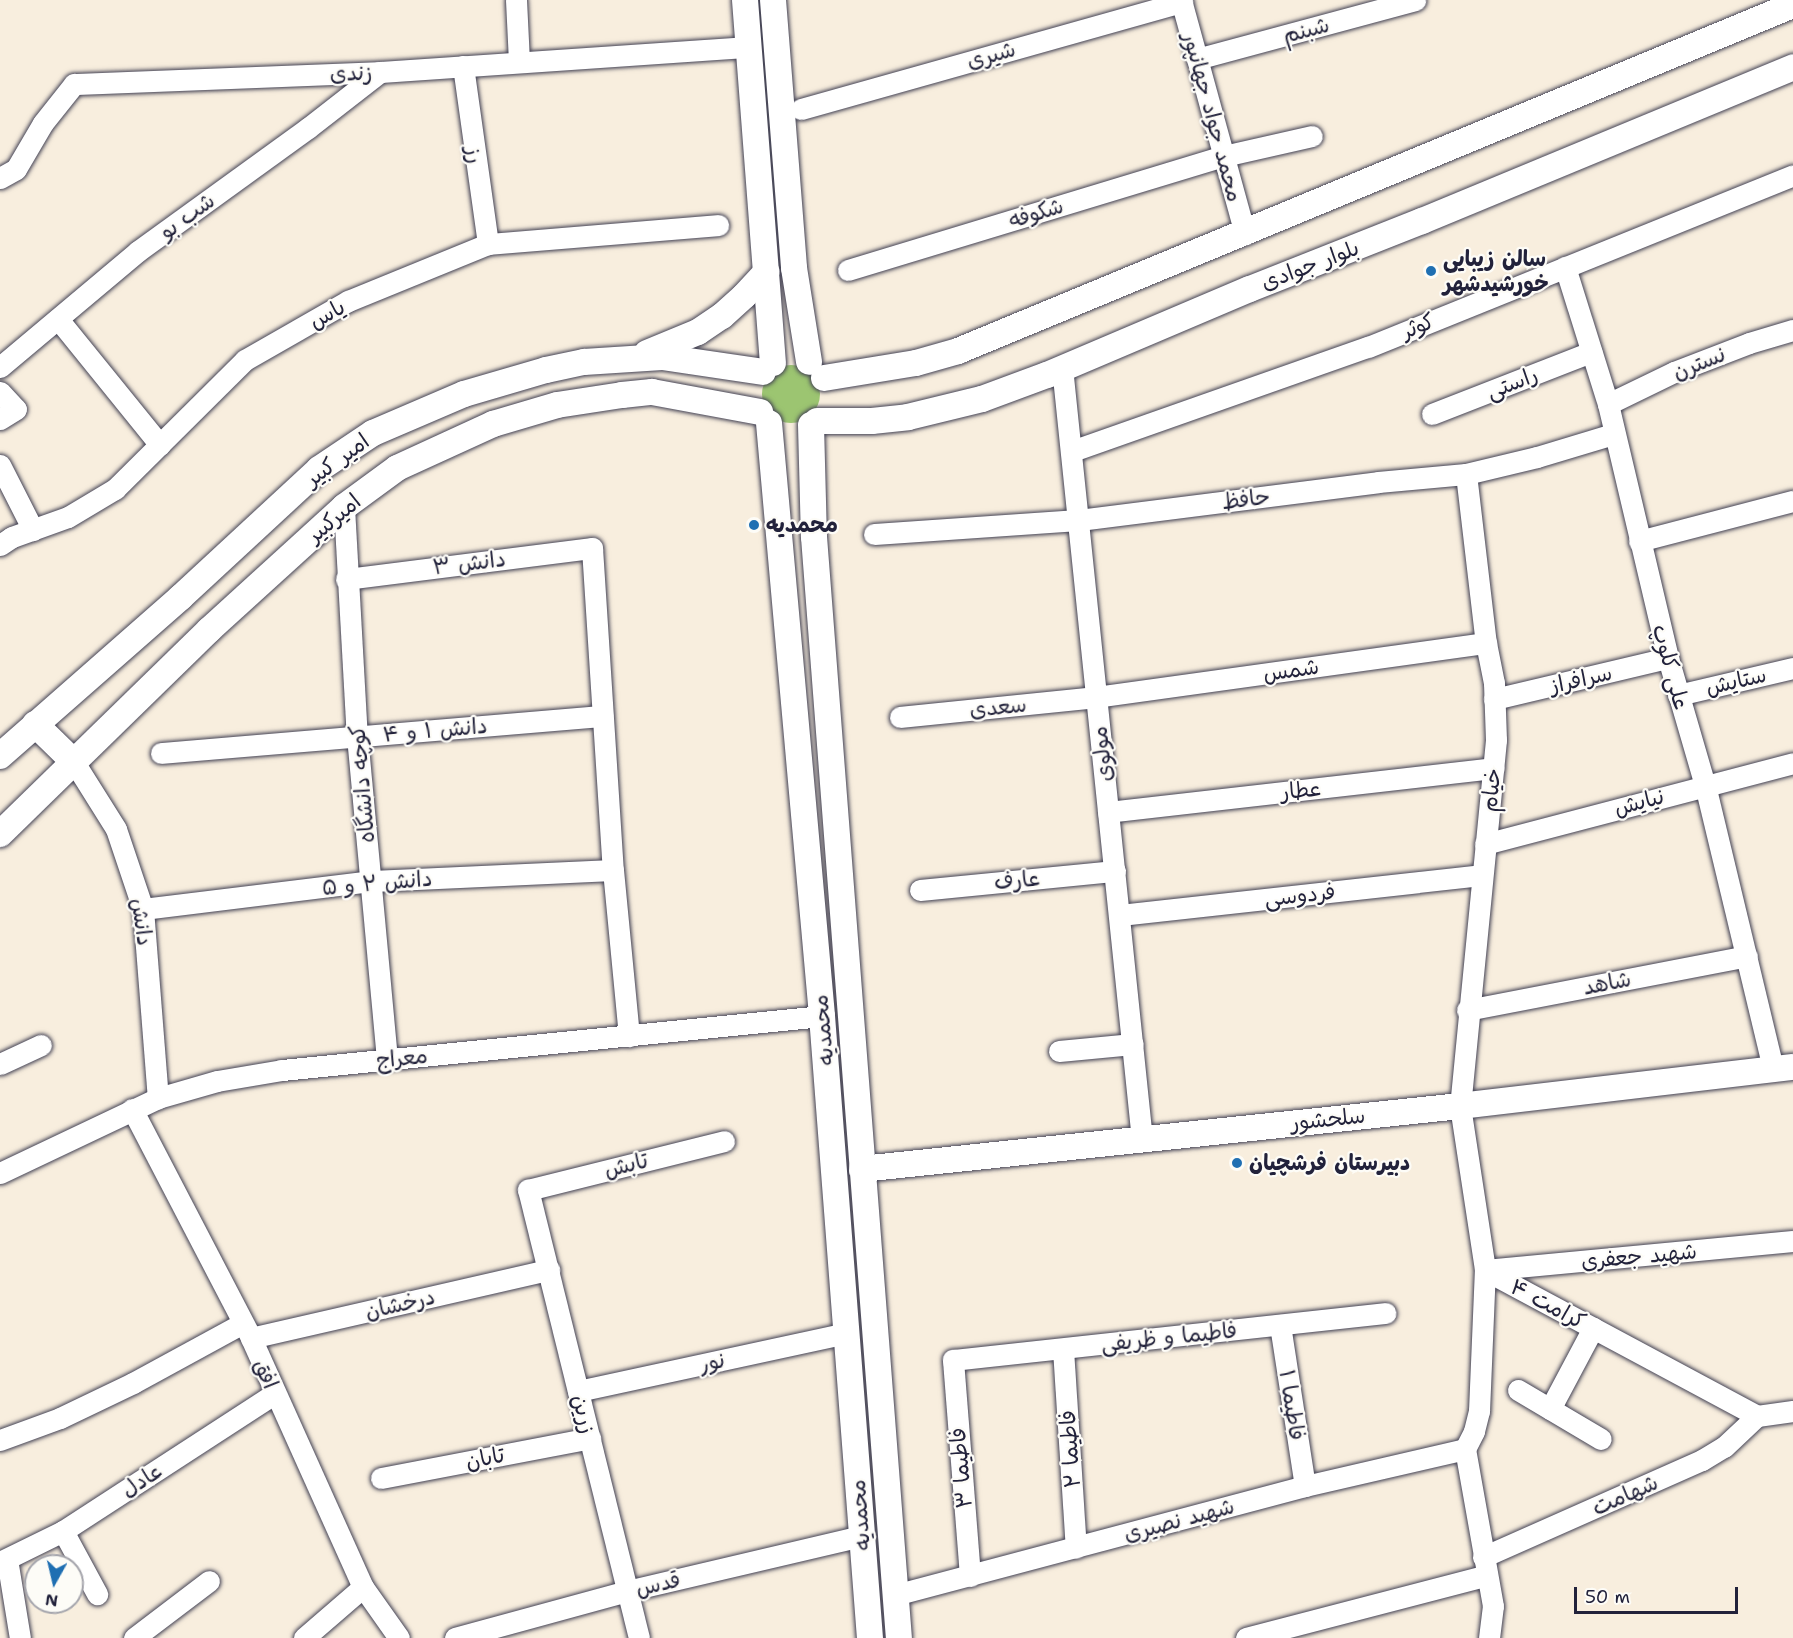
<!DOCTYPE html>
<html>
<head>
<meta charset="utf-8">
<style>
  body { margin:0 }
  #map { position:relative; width:1793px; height:1638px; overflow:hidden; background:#f8eede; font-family:"Shantell Sans","Playpen Sans Arabic",sans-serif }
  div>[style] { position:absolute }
  .green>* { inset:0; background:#9cc571 }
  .round { border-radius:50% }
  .roads { filter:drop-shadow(0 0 2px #424153) drop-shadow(0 0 2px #424153) }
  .minor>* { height:21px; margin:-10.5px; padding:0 10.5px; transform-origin:10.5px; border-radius:10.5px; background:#fff }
  .tertiary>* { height:26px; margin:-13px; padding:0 13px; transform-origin:13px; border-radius:13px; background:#fff }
  .dots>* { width:16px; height:16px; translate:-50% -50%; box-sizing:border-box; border:3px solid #fdfcf7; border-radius:50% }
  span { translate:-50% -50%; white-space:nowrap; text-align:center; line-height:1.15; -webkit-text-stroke:4.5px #fdfcf7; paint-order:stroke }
  .street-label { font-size:22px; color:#22223b }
  .poi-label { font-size:22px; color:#22223b; font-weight:700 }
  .left { translate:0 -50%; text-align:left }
  .north { position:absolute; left:24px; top:1554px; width:60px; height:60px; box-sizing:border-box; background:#fdfcf7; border:2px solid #a5a5ac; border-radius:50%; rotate:188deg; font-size:16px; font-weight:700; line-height:24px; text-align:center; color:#22223b }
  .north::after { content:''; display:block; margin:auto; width:21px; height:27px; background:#1f6fb2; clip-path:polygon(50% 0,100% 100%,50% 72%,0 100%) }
  .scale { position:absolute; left:1574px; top:1587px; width:164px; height:27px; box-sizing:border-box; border:3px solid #22223b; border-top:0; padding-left:8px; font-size:18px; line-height:21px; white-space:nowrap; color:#22223b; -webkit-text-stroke:4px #fdfcf7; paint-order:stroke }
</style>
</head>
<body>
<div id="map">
  <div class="green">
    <i class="round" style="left:762px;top:365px;width:58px;height:58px"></i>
  </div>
  <div class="roads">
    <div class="minor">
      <i style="left:516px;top:0;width:61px;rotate:87.2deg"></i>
      <i style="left:1181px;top:0;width:243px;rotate:74.7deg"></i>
      <i style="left:1197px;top:59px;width:226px;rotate:-15.1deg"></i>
      <i style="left:463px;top:66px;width:180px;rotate:82deg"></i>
      <i style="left:801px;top:109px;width:396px;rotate:-15.7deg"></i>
      <i style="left:0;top:178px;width:18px;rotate:-29deg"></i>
      <i style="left:16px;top:169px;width:53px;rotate:-59.6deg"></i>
      <i style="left:43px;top:123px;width:50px;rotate:-51.5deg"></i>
      <i style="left:74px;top:84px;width:306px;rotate:-2.2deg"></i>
      <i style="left:380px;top:72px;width:370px;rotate:-3.9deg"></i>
      <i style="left:1565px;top:267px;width:144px;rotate:72.6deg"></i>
      <i style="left:1608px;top:404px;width:261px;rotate:76.7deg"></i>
      <i style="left:1668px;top:658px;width:132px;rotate:73.8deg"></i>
      <i style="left:1705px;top:785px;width:292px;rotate:76.5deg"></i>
      <i style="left:848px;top:270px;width:393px;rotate:-16.9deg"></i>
      <i style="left:1224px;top:156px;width:90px;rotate:-12.8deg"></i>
      <i style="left:58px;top:319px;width:162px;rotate:51deg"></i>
      <i style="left:0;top:367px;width:180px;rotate:-40deg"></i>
      <i style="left:138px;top:251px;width:210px;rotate:-35.9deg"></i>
      <i style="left:308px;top:128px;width:91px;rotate:-37.9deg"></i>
      <i style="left:1062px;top:367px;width:777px;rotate:84.09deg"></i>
      <i style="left:0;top:392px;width:23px;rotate:47deg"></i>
      <i style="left:16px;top:409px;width:19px;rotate:148deg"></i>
      <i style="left:1608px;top:404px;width:73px;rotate:-25.9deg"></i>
      <i style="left:1674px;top:372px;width:80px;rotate:-21.1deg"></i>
      <i style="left:1749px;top:343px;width:46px;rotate:-16.5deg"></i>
      <i style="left:1432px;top:414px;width:171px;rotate:-21.3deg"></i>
      <i style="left:1072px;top:451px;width:314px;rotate:-19.4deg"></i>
      <i style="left:1368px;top:347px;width:458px;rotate:-22deg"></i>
      <i style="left:0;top:465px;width:73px;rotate:63.1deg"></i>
      <i style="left:1466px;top:474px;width:170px;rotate:83.3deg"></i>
      <i style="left:1486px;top:643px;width:41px;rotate:78.7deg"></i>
      <i style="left:1494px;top:683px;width:57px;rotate:88deg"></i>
      <i style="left:1496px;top:740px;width:368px;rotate:95.6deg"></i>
      <i style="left:1460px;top:1106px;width:166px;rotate:81.3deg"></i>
      <i style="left:1485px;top:1270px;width:309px;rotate:28.2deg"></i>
      <i style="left:344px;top:507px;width:229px;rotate:86.8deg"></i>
      <i style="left:357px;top:736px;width:325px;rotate:84.7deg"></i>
      <i style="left:874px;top:534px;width:205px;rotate:-3.9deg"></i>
      <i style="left:1079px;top:520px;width:301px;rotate:-7.2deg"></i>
      <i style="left:1378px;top:482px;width:88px;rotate:-5.2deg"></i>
      <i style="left:1466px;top:474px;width:73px;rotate:-13.5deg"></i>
      <i style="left:1537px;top:457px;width:79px;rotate:-16.8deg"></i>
      <i style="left:1639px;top:541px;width:159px;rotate:-14.6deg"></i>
      <i style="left:0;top:545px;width:14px;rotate:-34deg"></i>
      <i style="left:12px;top:537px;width:59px;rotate:-19.7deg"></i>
      <i style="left:68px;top:517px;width:55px;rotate:-30.8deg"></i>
      <i style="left:115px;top:489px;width:183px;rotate:-44.8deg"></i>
      <i style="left:245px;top:360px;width:119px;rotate:-29.8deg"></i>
      <i style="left:348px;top:301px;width:151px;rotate:-22.2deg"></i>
      <i style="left:488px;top:244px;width:231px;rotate:-4.7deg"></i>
      <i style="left:346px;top:579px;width:248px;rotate:-7.2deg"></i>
      <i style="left:592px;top:548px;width:323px;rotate:86.3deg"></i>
      <i style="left:613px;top:870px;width:167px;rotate:84.5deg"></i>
      <i style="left:1678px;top:695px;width:118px;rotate:-13.2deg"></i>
      <i style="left:1494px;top:699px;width:179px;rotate:-13.3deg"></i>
      <i style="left:900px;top:717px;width:197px;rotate:-5.8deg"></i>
      <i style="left:1096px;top:697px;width:394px;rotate:-7.9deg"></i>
      <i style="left:161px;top:753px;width:443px;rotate:-4.8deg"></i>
      <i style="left:74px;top:762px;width:79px;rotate:57.9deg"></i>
      <i style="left:116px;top:829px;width:84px;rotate:71.4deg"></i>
      <i style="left:143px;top:909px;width:190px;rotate:85.5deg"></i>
      <i style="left:1108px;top:812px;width:388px;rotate:-6.5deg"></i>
      <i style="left:1485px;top:844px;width:318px;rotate:-14.7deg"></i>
      <i style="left:920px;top:890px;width:196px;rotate:-5.6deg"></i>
      <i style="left:143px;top:909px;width:231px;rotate:-7deg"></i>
      <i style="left:372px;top:881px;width:241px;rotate:-2.6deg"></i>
      <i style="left:1120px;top:915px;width:363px;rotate:-6.3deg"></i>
      <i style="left:1467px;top:1010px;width:285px;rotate:-10.9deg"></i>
      <i style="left:1059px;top:1051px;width:74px;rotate:-5.4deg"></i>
      <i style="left:0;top:1064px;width:45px;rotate:-24.9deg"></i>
      <i style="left:132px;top:1109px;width:258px;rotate:62.5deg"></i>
      <i style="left:251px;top:1338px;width:273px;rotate:65.8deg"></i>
      <i style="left:363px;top:1587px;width:62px;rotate:54.8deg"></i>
      <i style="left:0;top:1173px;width:175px;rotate:-25.4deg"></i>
      <i style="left:158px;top:1098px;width:61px;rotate:-16.1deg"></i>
      <i style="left:217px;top:1081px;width:66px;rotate:-9.6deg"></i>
      <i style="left:282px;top:1070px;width:543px;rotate:-5.71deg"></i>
      <i style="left:1280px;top:1325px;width:163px;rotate:81.2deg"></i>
      <i style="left:251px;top:1338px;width:306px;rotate:-12.9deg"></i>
      <i style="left:1063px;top:1349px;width:199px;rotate:86.3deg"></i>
      <i style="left:1518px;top:1390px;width:96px;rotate:30.6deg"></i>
      <i style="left:578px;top:1391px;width:275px;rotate:-12.2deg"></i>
      <i style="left:1550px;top:1409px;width:92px;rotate:-62deg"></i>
      <i style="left:1757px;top:1416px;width:36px;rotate:-8deg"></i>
      <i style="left:0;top:1440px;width:64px;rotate:-20.1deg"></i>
      <i style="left:60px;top:1418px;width:81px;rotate:-25.6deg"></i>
      <i style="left:133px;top:1383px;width:125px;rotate:-28.6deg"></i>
      <i style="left:381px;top:1478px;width:213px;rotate:-10.8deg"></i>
      <i style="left:63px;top:1531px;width:72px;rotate:61.6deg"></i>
      <i style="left:1483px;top:1557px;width:240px;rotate:-23.9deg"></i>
      <i style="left:1702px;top:1460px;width:26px;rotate:-31deg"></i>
      <i style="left:1724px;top:1447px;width:45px;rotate:-43.2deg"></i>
      <i style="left:7px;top:1559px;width:80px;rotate:80.7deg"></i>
      <i style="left:0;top:1562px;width:70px;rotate:-26.2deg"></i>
      <i style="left:63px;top:1531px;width:252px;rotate:-33deg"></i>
      <i style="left:970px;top:1576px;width:217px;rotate:-94.5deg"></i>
      <i style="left:953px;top:1360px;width:435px;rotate:-6.2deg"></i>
      <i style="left:895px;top:1595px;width:424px;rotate:-14.9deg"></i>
      <i style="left:1305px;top:1486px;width:164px;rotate:-13deg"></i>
      <i style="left:134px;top:1638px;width:94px;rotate:-37.2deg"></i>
      <i style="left:304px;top:1638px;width:78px;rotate:-40.8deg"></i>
      <i style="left:455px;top:1638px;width:178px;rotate:-15.3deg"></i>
      <i style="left:627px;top:1591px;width:241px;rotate:-13.2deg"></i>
      <i style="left:639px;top:1638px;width:462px;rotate:-103.9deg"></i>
      <i style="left:528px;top:1190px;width:202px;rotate:-14deg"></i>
      <i style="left:1246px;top:1638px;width:249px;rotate:-14.6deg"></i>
      <i style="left:1489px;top:1638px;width:32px;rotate:-83deg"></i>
      <i style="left:1493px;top:1606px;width:159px;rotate:-100.1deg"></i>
      <i style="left:1465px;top:1449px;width:20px;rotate:-63deg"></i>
      <i style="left:1474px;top:1431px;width:21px;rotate:-76deg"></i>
      <i style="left:1479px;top:1411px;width:141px;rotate:-87.6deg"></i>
      <i style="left:1485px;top:1270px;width:309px;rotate:-5.4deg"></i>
    </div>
    <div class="tertiary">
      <i style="left:745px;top:0;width:364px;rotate:85.6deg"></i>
      <i style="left:773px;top:0;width:269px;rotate:85.5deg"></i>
      <i style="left:794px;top:268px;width:95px;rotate:80.9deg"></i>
      <i style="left:647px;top:353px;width:55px;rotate:-22.4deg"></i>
      <i style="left:698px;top:332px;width:29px;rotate:-34deg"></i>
      <i style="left:722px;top:316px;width:30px;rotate:-42deg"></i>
      <i style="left:744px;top:296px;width:33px;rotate:-47deg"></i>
      <i style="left:824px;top:378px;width:93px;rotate:-9.3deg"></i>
      <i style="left:916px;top:363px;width:44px;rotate:-15.9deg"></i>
      <i style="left:958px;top:351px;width:904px;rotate:-22.51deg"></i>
      <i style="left:817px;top:421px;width:55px"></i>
      <i style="left:872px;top:421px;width:36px;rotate:-6deg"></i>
      <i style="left:908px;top:417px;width:76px;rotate:-13.7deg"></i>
      <i style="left:982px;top:399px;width:69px;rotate:-20.3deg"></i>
      <i style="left:1047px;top:375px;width:220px;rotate:-23deg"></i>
      <i style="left:1250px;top:289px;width:185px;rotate:-21.6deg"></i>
      <i style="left:1422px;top:221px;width:402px;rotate:-22.5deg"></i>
      <i style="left:769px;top:423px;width:595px;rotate:84.89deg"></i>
      <i style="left:822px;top:1016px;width:624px;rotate:85.59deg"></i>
      <i style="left:811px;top:425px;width:112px;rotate:88.5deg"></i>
      <i style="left:814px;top:537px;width:1104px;rotate:85.59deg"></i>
      <i style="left:35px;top:724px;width:54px;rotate:44.3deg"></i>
      <i style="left:0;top:756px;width:241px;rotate:-41.3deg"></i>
      <i style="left:181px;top:597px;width:188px;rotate:-42.8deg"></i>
      <i style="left:319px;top:469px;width:65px;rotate:-33.7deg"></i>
      <i style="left:373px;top:433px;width:99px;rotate:-23.2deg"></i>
      <i style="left:464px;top:394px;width:85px;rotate:-16.3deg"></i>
      <i style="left:546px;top:370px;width:39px;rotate:-12deg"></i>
      <i style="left:584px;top:362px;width:78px;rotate:-3.7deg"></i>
      <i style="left:662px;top:357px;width:102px;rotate:8.4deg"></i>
      <i style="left:0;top:834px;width:292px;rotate:-44.3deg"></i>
      <i style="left:209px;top:630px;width:183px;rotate:-42.3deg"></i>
      <i style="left:344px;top:507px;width:66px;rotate:-36.3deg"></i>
      <i style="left:397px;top:468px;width:106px;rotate:-24.6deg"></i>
      <i style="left:493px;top:424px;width:67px;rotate:-16.5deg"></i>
      <i style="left:557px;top:405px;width:66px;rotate:-8.7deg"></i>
      <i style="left:622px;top:395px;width:30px;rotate:-6deg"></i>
      <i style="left:652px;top:392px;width:110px;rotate:10.5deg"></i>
      <i style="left:862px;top:1169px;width:601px;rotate:-6.01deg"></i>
      <i style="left:1460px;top:1106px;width:335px;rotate:-6.7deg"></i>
    </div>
  </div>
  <div class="dots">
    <i style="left:1431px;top:271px;background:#1f6fb2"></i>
    <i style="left:754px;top:525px;background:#1f6fb2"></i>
    <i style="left:1237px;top:1163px;background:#1f6fb2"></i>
  </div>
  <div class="street-label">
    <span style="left:1306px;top:30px;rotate:-15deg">شبنم</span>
    <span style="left:991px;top:55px;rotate:-16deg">شیری</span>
    <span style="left:351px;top:73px;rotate:-2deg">زندی</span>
    <span style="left:1213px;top:117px;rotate:75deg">محمد جواد جهانپور</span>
    <span style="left:475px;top:155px;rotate:82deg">رز</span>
    <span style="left:1036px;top:213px;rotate:-17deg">شکوفه</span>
    <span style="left:187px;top:216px;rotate:-36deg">شب بو</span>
    <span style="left:1310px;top:265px;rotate:-21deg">بلوار جوادی</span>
    <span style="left:327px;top:314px;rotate:-29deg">یاس</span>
    <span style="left:1418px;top:326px;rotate:-22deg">کوثر</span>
    <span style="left:1699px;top:363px;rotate:-22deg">نسترن</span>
    <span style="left:1512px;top:383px;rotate:-21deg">راستی</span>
    <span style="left:337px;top:460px;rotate:-36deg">امیر کبیر</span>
    <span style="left:1246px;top:499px;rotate:-7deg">حافظ</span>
    <span style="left:334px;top:518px;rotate:-40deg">امیرکبیر</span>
    <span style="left:469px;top:563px;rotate:-7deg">دانش ۳</span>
    <span style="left:1671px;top:667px;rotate:75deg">علی کلوپ</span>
    <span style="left:1291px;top:670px;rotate:-8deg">شمس</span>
    <span style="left:1581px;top:679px;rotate:-13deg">سرافراز</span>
    <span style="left:1736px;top:681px;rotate:-13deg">ستایش</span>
    <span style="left:998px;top:707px;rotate:-6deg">سعدی</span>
    <span style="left:435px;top:730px;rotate:-5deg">دانش ۱ و ۴</span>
    <span style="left:1102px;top:754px;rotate:-96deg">مولوی</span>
    <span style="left:362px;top:784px;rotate:-95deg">کوچه دانشگاه</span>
    <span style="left:1301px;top:790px;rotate:-6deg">عطار</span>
    <span style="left:1491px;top:790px;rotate:-84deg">خیام</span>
    <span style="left:1639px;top:802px;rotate:-15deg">نیایش</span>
    <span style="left:1017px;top:880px;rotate:-5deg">عارف</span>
    <span style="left:377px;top:883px;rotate:-5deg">دانش ۲ و ۵</span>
    <span style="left:1300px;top:895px;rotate:-6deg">فردوسی</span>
    <span style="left:142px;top:922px;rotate:82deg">دانش</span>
    <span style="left:1607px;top:983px;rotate:-11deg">شاهد</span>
    <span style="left:823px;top:1030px;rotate:-95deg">محمدیه</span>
    <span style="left:402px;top:1058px;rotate:-6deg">معراج</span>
    <span style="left:1328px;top:1119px;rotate:-6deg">سلحشور</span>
    <span style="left:626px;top:1165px;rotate:-14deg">تابش</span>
    <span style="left:1639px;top:1256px;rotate:-5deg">شهید جعفری</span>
    <span style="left:400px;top:1304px;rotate:-13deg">درخشان</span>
    <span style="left:1548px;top:1304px;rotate:28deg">کرامت ۴</span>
    <span style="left:1169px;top:1337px;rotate:-6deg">فاطیما و ظریفی</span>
    <span style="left:712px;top:1362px;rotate:-12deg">نور</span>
    <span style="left:266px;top:1374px;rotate:67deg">افق</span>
    <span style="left:1292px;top:1405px;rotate:81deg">فاطیما ۱</span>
    <span style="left:584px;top:1414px;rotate:76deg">زرین</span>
    <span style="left:1070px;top:1449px;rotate:-94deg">فاطیما ۲</span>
    <span style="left:485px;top:1458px;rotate:-11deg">تابان</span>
    <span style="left:961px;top:1468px;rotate:-95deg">۳ فاطیما</span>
    <span style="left:142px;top:1480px;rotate:-33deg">عادل</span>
    <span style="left:1625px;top:1495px;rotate:-24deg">شهامت</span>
    <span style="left:860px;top:1515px;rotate:-94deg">محمدیه</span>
    <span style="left:1179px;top:1520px;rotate:-15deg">شهید نصیری</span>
    <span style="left:658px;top:1584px;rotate:-13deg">قدس</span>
  </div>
  <div class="poi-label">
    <span class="left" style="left:1443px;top:271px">سالن زیبایی<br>خورشیدشهر</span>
    <span class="left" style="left:766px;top:525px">محمدیه</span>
    <span class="left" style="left:1249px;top:1163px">دبیرستان فرشچیان</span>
  </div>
  <div class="north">N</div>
  <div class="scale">50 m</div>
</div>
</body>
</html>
